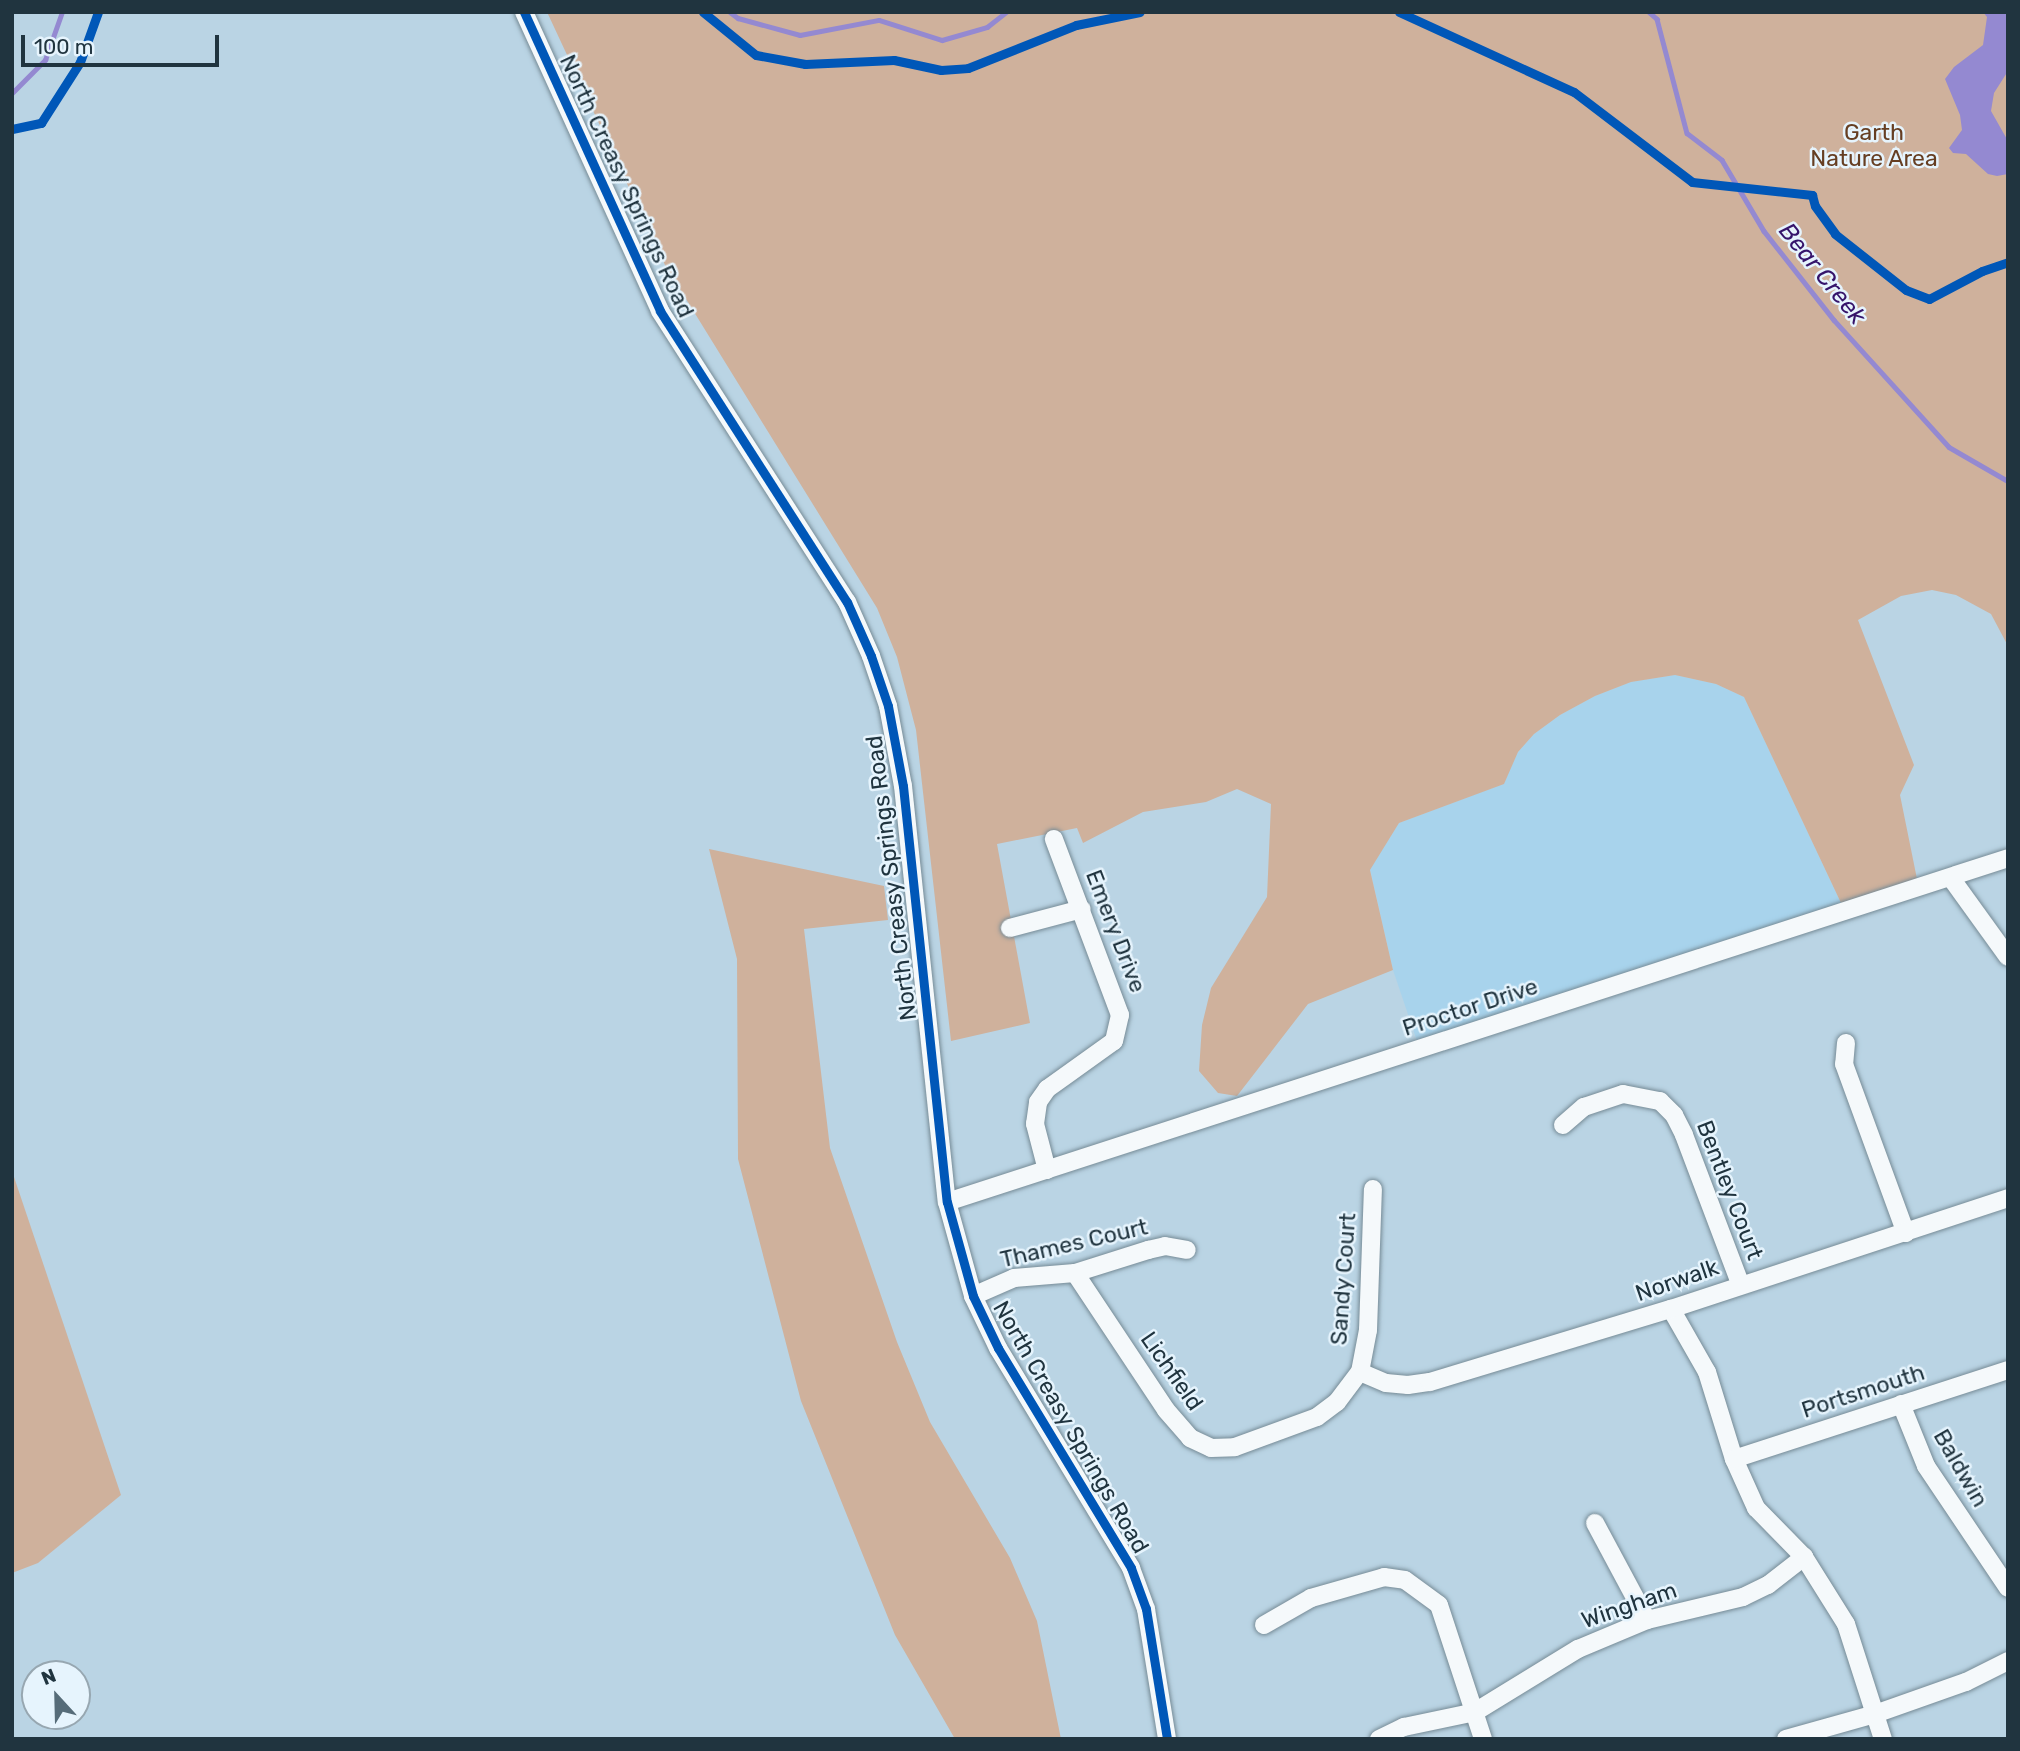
<!DOCTYPE html>
<html>
<head>
<meta charset="utf-8">
<style>
  body { margin:0 }
  #map { position:relative; width:2020px; height:1751px; overflow:hidden; background:#bad4e4; font-family:Rubik,sans-serif }
  div>[style] { position:absolute }
  .built>* { inset:0; background:#a8d3ec }
  .green>* { inset:0; background:#cfb19c }
  .water>* { inset:0; background:#9489d1 }
  .stream>* { height:4.5px; margin:-2.25px; padding:0 2.25px; transform-origin:2.25px; border-radius:2.25px; background:#9489d1 }
  .roads { filter:drop-shadow(0 0 2px #768b96) drop-shadow(0 0 2px #768b96) }
  .minor>* { height:18px; margin:-9px; padding:0 9px; transform-origin:9px; border-radius:9px; background:#f5f9fb }
  .cycleway>* { height:9px; margin:-4.5px; padding:0 4.5px; transform-origin:4.5px; border-radius:4.5px; background:#0057b8 }
  span { translate:-50% -50%; white-space:nowrap; text-align:center; line-height:1.15; -webkit-text-stroke:5px #e6f4fd; paint-order:stroke }
  .park-label { font-size:23px; color:#663e22 }
  .street-label { font-size:23px; color:#20343f }
  .water-label { font-size:24px; color:#35136a; font-style:italic }
  .frame { position:absolute; inset:0; border:14px solid #20343f; pointer-events:none }
  .north { position:absolute; left:21px; top:1660px; width:70px; height:70px; box-sizing:border-box; background:#e6f4fd; border:2px solid #97a7b1; border-radius:50%; rotate:338deg; font-size:19px; font-weight:700; line-height:28px; text-align:center; color:#20343f }
  .north::after { content:''; display:block; margin:auto; width:24px; height:32px; background:#566c79; clip-path:polygon(50% 0,100% 100%,50% 72%,0 100%) }
  .scale { position:absolute; left:21px; top:35px; width:198px; height:32px; box-sizing:border-box; border:4px solid #20343f; border-top:0; padding-left:9px; font-size:21px; line-height:24px; white-space:nowrap; color:#20343f; -webkit-text-stroke:5px #e6f4fd; paint-order:stroke }
</style>
</head>
<body>
<div id="map">
  <div class="built">
    <i style="clip-path:polygon(1675px 675px,1716px 684px,1744px 697px,1841px 903px,1418px 1044px,1393px 970px,1370px 869px,1399px 823px,1503px 784px,1518px 752px,1534px 734px,1560px 715px,1595px 696px,1631px 682px)"></i>
  </div>
  <div class="green">
    <i style="clip-path:polygon(547px 12px,2008px 12px,2008px 646px,1991px 614px,1956px 595px,1932px 590px,1901px 596px,1858px 620px,1914px 765px,1900px 795px,1917px 879px,1841px 903px,1744px 697px,1716px 684px,1675px 675px,1631px 682px,1595px 696px,1560px 715px,1534px 734px,1518px 752px,1504px 784px,1399px 823px,1370px 870px,1393px 970px,1308px 1004px,1237px 1096px,1218px 1093px,1199px 1071px,1202px 1025px,1211px 988px,1267px 897px,1271px 804px,1237px 789px,1206px 802px,1143px 812px,1083px 843px,1077px 828px,997px 844px,1030px 1023px,951px 1041px,916px 730px,897px 657px,877px 608px,665px 265px)"></i>
    <i style="clip-path:polygon(709px 849px,884px 886px,888px 920px,804px 929px,830px 1148px,897px 1342px,930px 1422px,1010px 1558px,1037px 1621px,1061px 1739px,955px 1739px,895px 1635px,801px 1401px,738px 1159px,737px 959px)"></i>
    <i style="clip-path:polygon(12px 1171px,121px 1495px,38px 1563px,12px 1573px)"></i>
  </div>
  <div class="water">
    <i style="clip-path:polygon(1983px 12px,2008px 12px,2008px 71px,1994px 93px,1991px 111px,2008px 141px,2008px 174px,1997px 176px,1988px 174px,1966px 154px,1953px 153px,1949px 148px,1962px 130px,1960px 115px,1945px 79px,1954px 67px,1983px 45px,1987px 17px)"></i>
  </div>
  <div class="stream">
    <i style="left:730px;top:12px;width:10px;rotate:37deg"></i>
    <i style="left:738px;top:18px;width:64px;rotate:15.3deg"></i>
    <i style="left:800px;top:35px;width:80px;rotate:-10.8deg"></i>
    <i style="left:879px;top:20px;width:66px;rotate:17.6deg"></i>
    <i style="left:942px;top:40px;width:47px;rotate:-16.1deg"></i>
    <i style="left:987px;top:27px;width:24px;rotate:-38deg"></i>
    <i style="left:1649px;top:12px;width:11px;rotate:41deg"></i>
    <i style="left:1657px;top:19px;width:118px;rotate:75.3deg"></i>
    <i style="left:1687px;top:133px;width:44px;rotate:37.6deg"></i>
    <i style="left:1722px;top:160px;width:82px;rotate:59.4deg"></i>
    <i style="left:1764px;top:231px;width:113px;rotate:51.8deg"></i>
    <i style="left:1834px;top:320px;width:171px;rotate:47.8deg"></i>
    <i style="left:1949px;top:447px;width:68px;rotate:30deg"></i>
    <i style="left:12px;top:93px;width:47px;rotate:-45deg"></i>
    <i style="left:45px;top:60px;width:51px;rotate:-70.5deg"></i>
  </div>
  <div class="roads">
    <div class="minor">
      <i style="left:524px;top:12px;width:328px;rotate:65.5deg"></i>
      <i style="left:660px;top:311px;width:346px;rotate:57.3deg"></i>
      <i style="left:847px;top:602px;width:59px;rotate:66deg"></i>
      <i style="left:871px;top:656px;width:53px;rotate:71.2deg"></i>
      <i style="left:888px;top:706px;width:81px;rotate:79.4deg"></i>
      <i style="left:903px;top:786px;width:418px;rotate:84deg"></i>
      <i style="left:947px;top:1202px;width:98px;rotate:74.5deg"></i>
      <i style="left:973px;top:1296px;width:58px;rotate:64.3deg"></i>
      <i style="left:998px;top:1348px;width:257px;rotate:58.8deg"></i>
      <i style="left:1131px;top:1568px;width:44px;rotate:69.9deg"></i>
      <i style="left:1146px;top:1609px;width:132px;rotate:80.8deg"></i>
      <i style="left:1951px;top:878px;width:97px;rotate:54.2deg"></i>
      <i style="left:1010px;top:928px;width:74px;rotate:-14.8deg"></i>
      <i style="left:1846px;top:1043px;width:21px;rotate:95deg"></i>
      <i style="left:1844px;top:1064px;width:180px;rotate:69.9deg"></i>
      <i style="left:1563px;top:1125px;width:28px;rotate:-41deg"></i>
      <i style="left:1584px;top:1107px;width:41px;rotate:-18.4deg"></i>
      <i style="left:1623px;top:1094px;width:38px;rotate:11deg"></i>
      <i style="left:1660px;top:1101px;width:20px;rotate:45deg"></i>
      <i style="left:1674px;top:1115px;width:22px;rotate:63deg"></i>
      <i style="left:1684px;top:1135px;width:158px;rotate:69.3deg"></i>
      <i style="left:1047px;top:1170px;width:48px;rotate:-104.6deg"></i>
      <i style="left:1035px;top:1124px;width:22px;rotate:-82deg"></i>
      <i style="left:1038px;top:1102px;width:16px;rotate:-55deg"></i>
      <i style="left:1047px;top:1089px;width:82px;rotate:-35.6deg"></i>
      <i style="left:1114px;top:1041px;width:27px;rotate:-77deg"></i>
      <i style="left:1120px;top:1015px;width:188px;rotate:-110.6deg"></i>
      <i style="left:947px;top:1202px;width:1115px;rotate:-17.96deg"></i>
      <i style="left:1075px;top:1273px;width:164px;rotate:56.4deg"></i>
      <i style="left:1166px;top:1410px;width:37px;rotate:49deg"></i>
      <i style="left:1190px;top:1438px;width:23px;rotate:25deg"></i>
      <i style="left:1211px;top:1448px;width:24px;rotate:-2deg"></i>
      <i style="left:1235px;top:1447px;width:87px;rotate:-20.1deg"></i>
      <i style="left:1317px;top:1417px;width:25px;rotate:-37deg"></i>
      <i style="left:1337px;top:1402px;width:38px;rotate:-53deg"></i>
      <i style="left:1360px;top:1372px;width:43px;rotate:-79.2deg"></i>
      <i style="left:1368px;top:1330px;width:141px;rotate:-88deg"></i>
      <i style="left:973px;top:1296px;width:45px;rotate:-23.7deg"></i>
      <i style="left:1014px;top:1278px;width:61px;rotate:-4.7deg"></i>
      <i style="left:1075px;top:1273px;width:77px;rotate:-17.5deg"></i>
      <i style="left:1148px;top:1250px;width:17px;rotate:-13deg"></i>
      <i style="left:1165px;top:1246px;width:22px;rotate:10deg"></i>
      <i style="left:1671px;top:1309px;width:73px;rotate:60.3deg"></i>
      <i style="left:1707px;top:1372px;width:91px;rotate:72.8deg"></i>
      <i style="left:1734px;top:1459px;width:54px;rotate:65.8deg"></i>
      <i style="left:1756px;top:1508px;width:69px;rotate:45.6deg"></i>
      <i style="left:1804px;top:1557px;width:79px;rotate:57.9deg"></i>
      <i style="left:1846px;top:1624px;width:121px;rotate:72.2deg"></i>
      <i style="left:1360px;top:1372px;width:28px;rotate:23deg"></i>
      <i style="left:1386px;top:1383px;width:22px;rotate:5deg"></i>
      <i style="left:1408px;top:1385px;width:22px;rotate:-8deg"></i>
      <i style="left:1430px;top:1382px;width:252px;rotate:-16.9deg"></i>
      <i style="left:1671px;top:1309px;width:355px;rotate:-18.2deg"></i>
      <i style="left:1901px;top:1404px;width:67px;rotate:68deg"></i>
      <i style="left:1926px;top:1466px;width:147px;rotate:56.1deg"></i>
      <i style="left:1734px;top:1459px;width:288px;rotate:-18deg"></i>
      <i style="left:1595px;top:1523px;width:110px;rotate:61.8deg"></i>
      <i style="left:1264px;top:1625px;width:54px;rotate:-29.9deg"></i>
      <i style="left:1311px;top:1598px;width:76px;rotate:-16deg"></i>
      <i style="left:1384px;top:1577px;width:21px;rotate:8deg"></i>
      <i style="left:1405px;top:1580px;width:42px;rotate:36.3deg"></i>
      <i style="left:1439px;top:1605px;width:141px;rotate:71.8deg"></i>
      <i style="left:1379px;top:1739px;width:28px;rotate:-26deg"></i>
      <i style="left:1404px;top:1727px;width:73px;rotate:-11.9deg"></i>
      <i style="left:1475px;top:1712px;width:121px;rotate:-31.5deg"></i>
      <i style="left:1578px;top:1649px;width:75px;rotate:-22.8deg"></i>
      <i style="left:1647px;top:1620px;width:99px;rotate:-13.5deg"></i>
      <i style="left:1743px;top:1597px;width:28px;rotate:-26deg"></i>
      <i style="left:1768px;top:1585px;width:46px;rotate:-37.9deg"></i>
      <i style="left:1786px;top:1739px;width:92px;rotate:-15.7deg"></i>
      <i style="left:1875px;top:1714px;width:96px;rotate:-19.4deg"></i>
      <i style="left:1966px;top:1682px;width:47px;rotate:-26.6deg"></i>
    </div>
  </div>
  <div class="cycleway">
    <i style="left:524px;top:12px;width:328px;rotate:65.5deg"></i>
    <i style="left:660px;top:311px;width:346px;rotate:57.3deg"></i>
    <i style="left:847px;top:602px;width:59px;rotate:66deg"></i>
    <i style="left:871px;top:656px;width:53px;rotate:71.2deg"></i>
    <i style="left:888px;top:706px;width:81px;rotate:79.4deg"></i>
    <i style="left:903px;top:786px;width:418px;rotate:84deg"></i>
    <i style="left:947px;top:1202px;width:98px;rotate:74.5deg"></i>
    <i style="left:973px;top:1296px;width:58px;rotate:64.3deg"></i>
    <i style="left:998px;top:1348px;width:257px;rotate:58.8deg"></i>
    <i style="left:1131px;top:1568px;width:44px;rotate:69.9deg"></i>
    <i style="left:1146px;top:1609px;width:132px;rotate:80.8deg"></i>
    <i style="left:703px;top:12px;width:68px;rotate:39.1deg"></i>
    <i style="left:756px;top:55px;width:50px;rotate:10.4deg"></i>
    <i style="left:805px;top:64px;width:89px;rotate:-2.6deg"></i>
    <i style="left:894px;top:60px;width:48px;rotate:12deg"></i>
    <i style="left:941px;top:70px;width:27px;rotate:-4deg"></i>
    <i style="left:968px;top:68px;width:116px;rotate:-21.7deg"></i>
    <i style="left:1076px;top:25px;width:65px;rotate:-11.5deg"></i>
    <i style="left:1399px;top:12px;width:192px;rotate:24.6deg"></i>
    <i style="left:1574px;top:92px;width:148px;rotate:37.3deg"></i>
    <i style="left:1692px;top:182px;width:121px;rotate:6.2deg"></i>
    <i style="left:1812px;top:195px;width:11px;rotate:75deg"></i>
    <i style="left:1815px;top:206px;width:34px;rotate:54deg"></i>
    <i style="left:1835px;top:234px;width:90px;rotate:38.3deg"></i>
    <i style="left:1906px;top:290px;width:25px;rotate:21deg"></i>
    <i style="left:1929px;top:299px;width:60px;rotate:-27.8deg"></i>
    <i style="left:1982px;top:271px;width:28px;rotate:-19deg"></i>
    <i style="left:12px;top:129px;width:30px;rotate:-12deg"></i>
    <i style="left:41px;top:123px;width:72px;rotate:-57.4deg"></i>
    <i style="left:80px;top:62px;width:53px;rotate:-70.2deg"></i>
  </div>
  <div class="park-label">
    <span style="left:1874px;top:145px">Garth<br>Nature Area</span>
  </div>
  <div class="street-label">
    <span style="left:627px;top:186px;rotate:65deg">North Creasy Springs Road</span>
    <span style="left:891px;top:878px;rotate:-97deg">North Creasy Springs Road</span>
    <span style="left:1116px;top:931px;rotate:69deg">Emery Drive</span>
    <span style="left:1470px;top:1007px;rotate:-18deg">Proctor Drive</span>
    <span style="left:1730px;top:1190px;rotate:69deg">Bentley Court</span>
    <span style="left:1074px;top:1243px;rotate:-13deg">Thames Court</span>
    <span style="left:1343px;top:1279px;rotate:-86deg">Sandy Court</span>
    <span style="left:1677px;top:1280px;rotate:-19deg">Norwalk</span>
    <span style="left:1172px;top:1371px;rotate:55deg">Lichfield</span>
    <span style="left:1863px;top:1391px;rotate:-18deg">Portsmouth</span>
    <span style="left:1071px;top:1427px;rotate:60deg">North Creasy Springs Road</span>
    <span style="left:1961px;top:1468px;rotate:60deg">Baldwin</span>
    <span style="left:1629px;top:1605px;rotate:-19deg">Wingham</span>
  </div>
  <div class="water-label">
    <span style="left:1822px;top:274px;rotate:51deg">Bear Creek</span>
  </div>
  <div class="frame"></div>
  <div class="north">N</div>
  <div class="scale">100 m</div>
</div>
</body>
</html>
